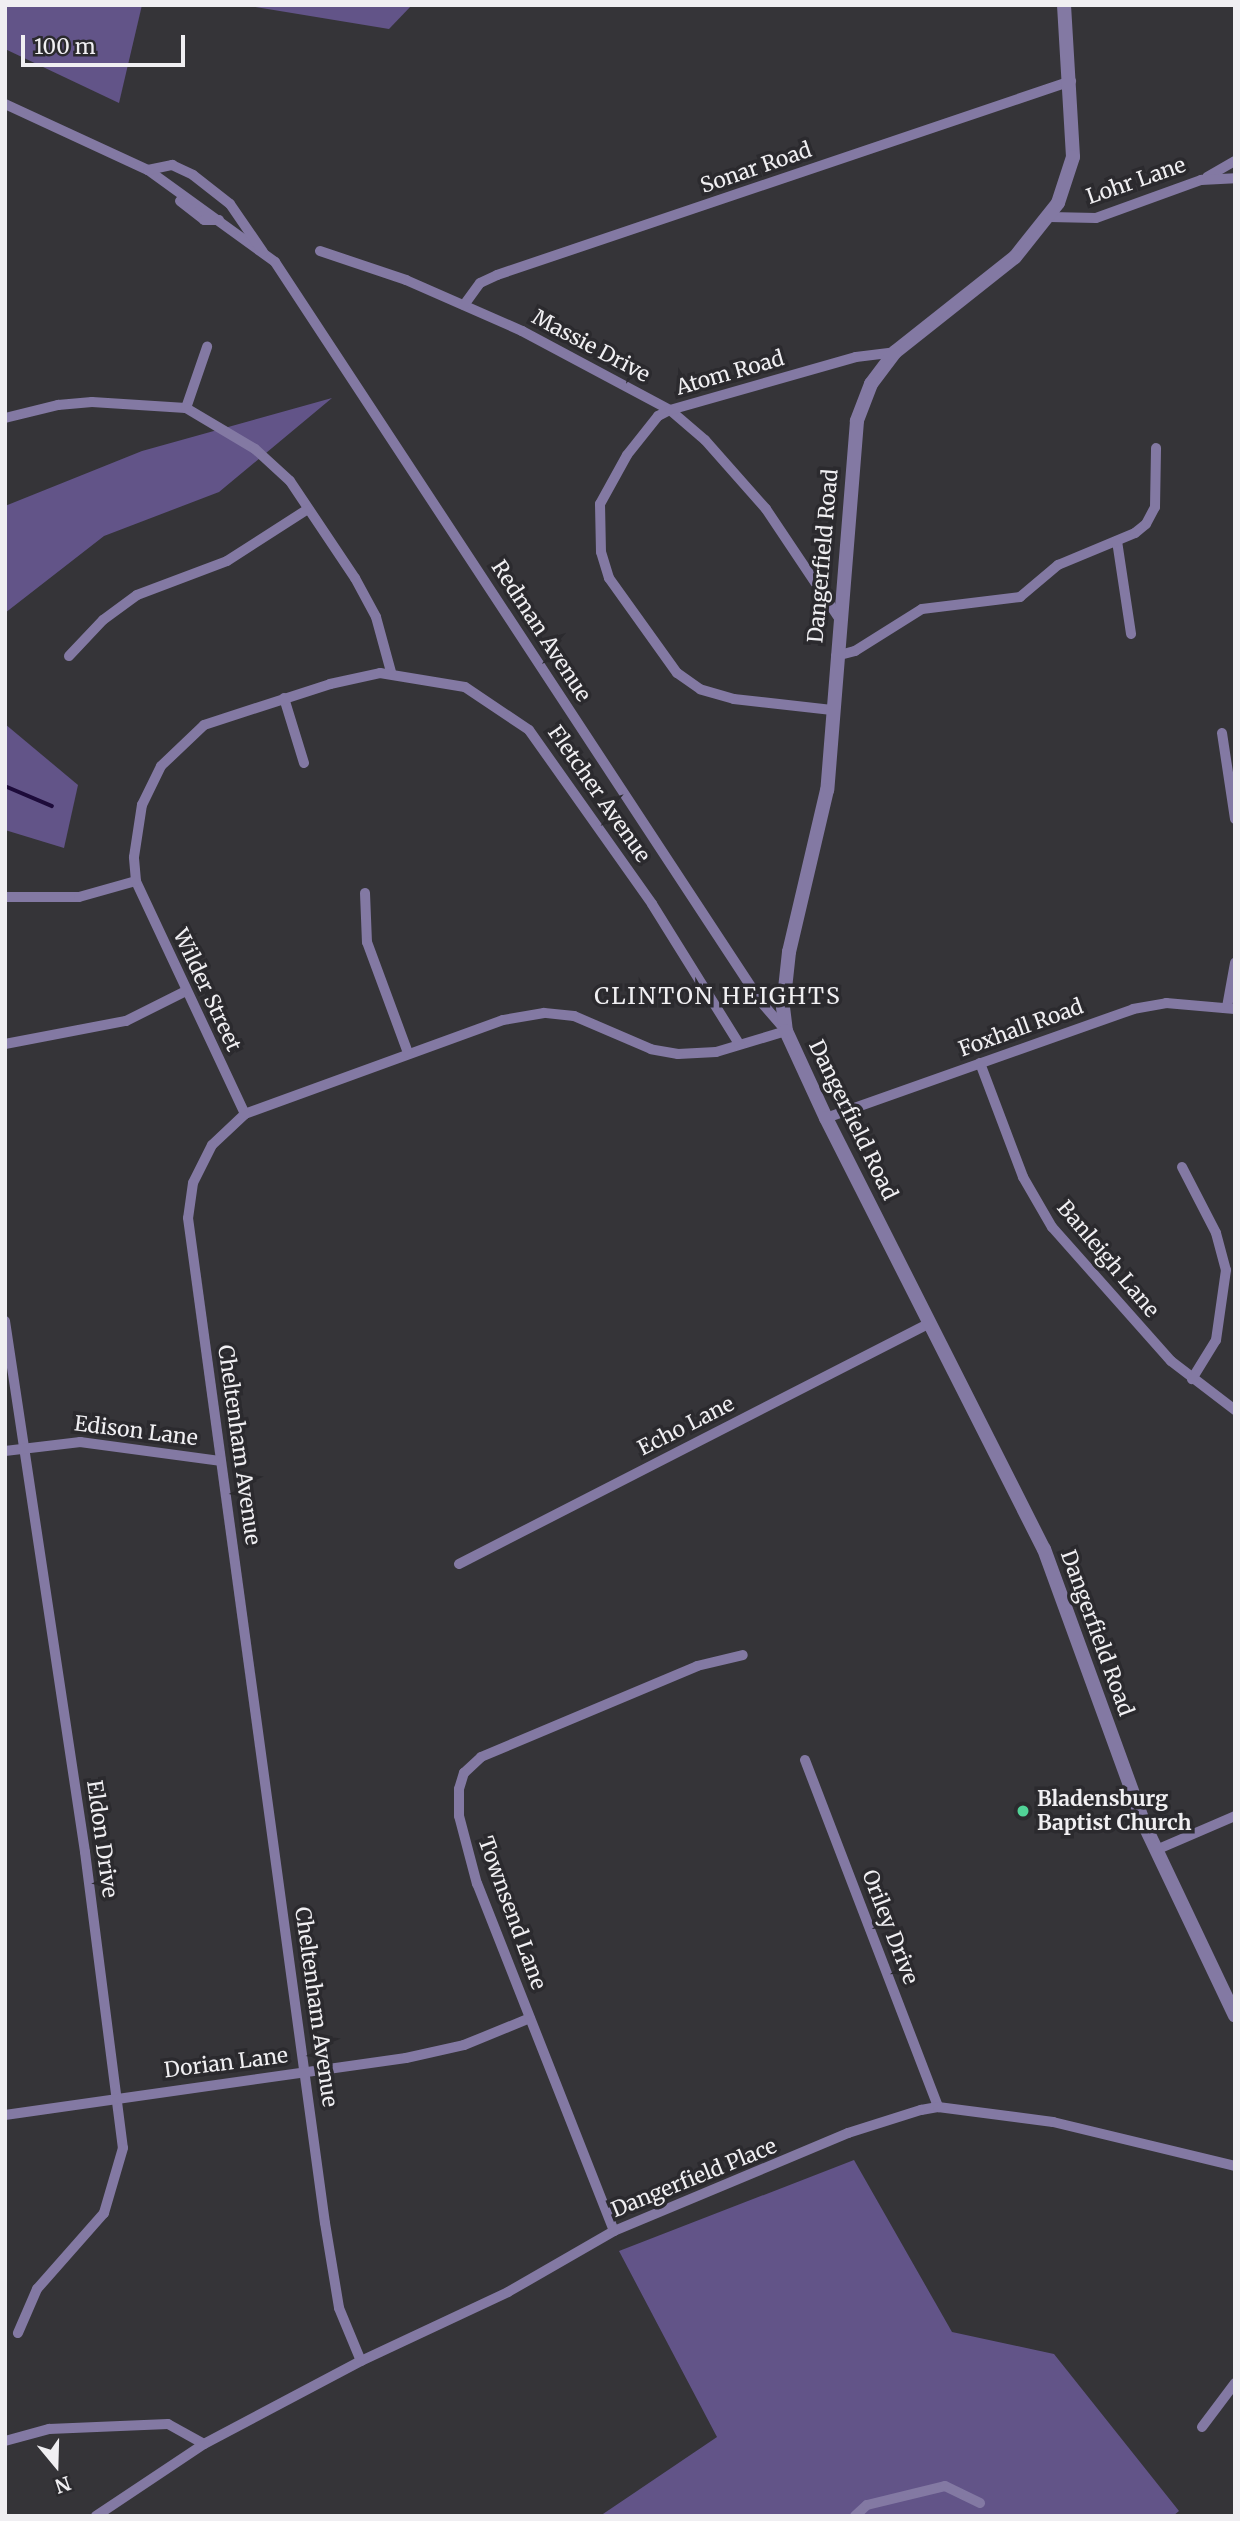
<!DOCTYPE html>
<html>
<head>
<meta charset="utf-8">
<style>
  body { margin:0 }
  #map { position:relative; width:1240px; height:2521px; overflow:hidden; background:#353438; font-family:Merriweather,serif }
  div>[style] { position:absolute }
  .forest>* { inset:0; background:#625488 }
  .stream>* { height:3.5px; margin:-1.75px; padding:0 1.75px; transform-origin:1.75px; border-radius:1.75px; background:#1d0b3a }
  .minor>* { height:10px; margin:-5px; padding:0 5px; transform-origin:5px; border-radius:5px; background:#8379a3 }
  .tertiary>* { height:14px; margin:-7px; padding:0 7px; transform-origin:7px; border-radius:7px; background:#8379a3 }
  .dots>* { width:19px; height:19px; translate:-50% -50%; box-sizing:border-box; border:4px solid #2b2a2e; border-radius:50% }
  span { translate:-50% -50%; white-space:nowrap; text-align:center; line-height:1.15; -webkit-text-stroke:7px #2b2a2e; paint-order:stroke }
  .street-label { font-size:21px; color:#f0eff2 }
  .poi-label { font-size:21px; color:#f0eff2; font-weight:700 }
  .left { translate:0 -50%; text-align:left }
  .neighbourhood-label { font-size:23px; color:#f0eff2; letter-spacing:2px }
  .frame { position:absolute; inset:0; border:7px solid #f0eff2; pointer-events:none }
  .north { position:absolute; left:21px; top:2430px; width:70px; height:70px; -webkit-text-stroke:5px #2b2a2e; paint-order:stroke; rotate:161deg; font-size:19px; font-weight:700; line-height:28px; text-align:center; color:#f0eff2 }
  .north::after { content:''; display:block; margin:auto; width:24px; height:32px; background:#f0eff2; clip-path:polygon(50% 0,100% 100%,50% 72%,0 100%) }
  .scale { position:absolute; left:21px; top:35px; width:164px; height:32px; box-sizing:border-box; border:4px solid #f0eff2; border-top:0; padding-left:9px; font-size:21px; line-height:24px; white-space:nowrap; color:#f0eff2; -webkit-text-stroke:5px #2b2a2e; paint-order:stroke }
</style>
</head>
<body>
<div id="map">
  <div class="forest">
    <i style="clip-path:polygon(5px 5px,142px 5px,119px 103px,5px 49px)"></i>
    <i style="clip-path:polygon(243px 5px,412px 5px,389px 29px)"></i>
    <i style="clip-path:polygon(332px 398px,219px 492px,104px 536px,5px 613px,5px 506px,142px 451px)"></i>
    <i style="clip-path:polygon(5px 724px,78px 785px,64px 848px,5px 830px)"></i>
    <i style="clip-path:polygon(854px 2160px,952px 2332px,1054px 2354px,1179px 2511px,1173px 2516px,600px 2516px,717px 2437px,619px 2251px)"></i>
  </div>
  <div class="stream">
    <i style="left:5px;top:786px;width:51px;rotate:23.1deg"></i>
  </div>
  <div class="minor">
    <i style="left:5px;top:104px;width:157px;rotate:24.8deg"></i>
    <i style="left:148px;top:170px;width:157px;rotate:35.9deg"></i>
    <i style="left:275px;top:262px;width:885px;rotate:56.7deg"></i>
    <i style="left:761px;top:1002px;width:38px;rotate:49deg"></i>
    <i style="left:786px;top:1031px;width:73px;rotate:163.3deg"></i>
    <i style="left:716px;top:1052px;width:38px;rotate:177deg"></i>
    <i style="left:678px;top:1054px;width:27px;rotate:-170deg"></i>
    <i style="left:651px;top:1049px;width:84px;rotate:-156.8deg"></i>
    <i style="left:574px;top:1016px;width:30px;rotate:-174deg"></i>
    <i style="left:544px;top:1013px;width:42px;rotate:170.3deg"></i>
    <i style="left:503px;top:1020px;width:275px;rotate:160deg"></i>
    <i style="left:245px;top:1114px;width:45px;rotate:136.8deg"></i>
    <i style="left:212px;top:1145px;width:42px;rotate:116.6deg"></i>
    <i style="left:193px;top:1183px;width:35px;rotate:98deg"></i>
    <i style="left:188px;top:1218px;width:1014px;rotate:82.24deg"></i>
    <i style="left:325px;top:2223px;width:86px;rotate:80.6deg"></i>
    <i style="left:339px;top:2308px;width:57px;rotate:67.5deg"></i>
    <i style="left:148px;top:170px;width:25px;rotate:-12deg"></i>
    <i style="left:172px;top:165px;width:23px;rotate:25deg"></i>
    <i style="left:193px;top:175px;width:47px;rotate:38.1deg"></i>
    <i style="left:230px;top:204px;width:58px;rotate:55.5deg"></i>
    <i style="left:1207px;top:177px;width:32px;rotate:-30deg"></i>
    <i style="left:180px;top:201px;width:31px;rotate:38deg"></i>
    <i style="left:204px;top:220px;width:15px"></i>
    <i style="left:1050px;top:217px;width:46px;rotate:1.2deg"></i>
    <i style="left:1096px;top:218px;width:112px;rotate:-19.9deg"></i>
    <i style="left:1201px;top:180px;width:34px;rotate:-3deg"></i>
    <i style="left:320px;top:251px;width:91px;rotate:18.6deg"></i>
    <i style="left:406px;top:280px;width:127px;rotate:23.7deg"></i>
    <i style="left:522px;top:331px;width:168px;rotate:28.1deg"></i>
    <i style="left:670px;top:410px;width:46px;rotate:40.6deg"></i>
    <i style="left:705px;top:440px;width:92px;rotate:48.5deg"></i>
    <i style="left:766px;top:509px;width:131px;rotate:56.2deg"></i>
    <i style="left:464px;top:305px;width:27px;rotate:-54deg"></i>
    <i style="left:480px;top:283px;width:19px;rotate:-25deg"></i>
    <i style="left:497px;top:275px;width:606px;rotate:-18.67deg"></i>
    <i style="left:186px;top:408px;width:65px;rotate:-71deg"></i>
    <i style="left:5px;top:418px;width:55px;rotate:-13.8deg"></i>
    <i style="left:58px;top:405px;width:34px;rotate:-5deg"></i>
    <i style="left:92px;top:402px;width:94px;rotate:3.7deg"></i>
    <i style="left:186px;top:408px;width:80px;rotate:30.7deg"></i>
    <i style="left:255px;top:449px;width:47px;rotate:42.4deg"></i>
    <i style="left:290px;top:481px;width:117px;rotate:56.2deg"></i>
    <i style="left:355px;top:578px;width:44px;rotate:61.7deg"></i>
    <i style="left:376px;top:617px;width:57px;rotate:74.7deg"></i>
    <i style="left:1117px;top:541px;width:94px;rotate:81.4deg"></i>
    <i style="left:69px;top:656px;width:50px;rotate:-46.6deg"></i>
    <i style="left:103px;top:620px;width:42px;rotate:-36.3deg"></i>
    <i style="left:137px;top:595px;width:96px;rotate:-20.7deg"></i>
    <i style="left:227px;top:561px;width:96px;rotate:-32.7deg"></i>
    <i style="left:836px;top:656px;width:20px;rotate:-15deg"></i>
    <i style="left:855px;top:651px;width:79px;rotate:-32.1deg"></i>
    <i style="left:922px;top:609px;width:99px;rotate:-7deg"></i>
    <i style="left:1020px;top:597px;width:50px;rotate:-40.1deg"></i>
    <i style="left:1058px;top:565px;width:83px;rotate:-22.6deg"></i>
    <i style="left:1135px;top:533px;width:14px;rotate:-39deg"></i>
    <i style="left:1146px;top:524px;width:19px;rotate:-62deg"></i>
    <i style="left:1155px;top:507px;width:59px;rotate:-89deg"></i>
    <i style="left:284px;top:698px;width:68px;rotate:72.9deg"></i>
    <i style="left:832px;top:710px;width:99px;rotate:-173.6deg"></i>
    <i style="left:734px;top:699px;width:35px;rotate:-164deg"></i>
    <i style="left:700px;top:689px;width:28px;rotate:-145deg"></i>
    <i style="left:677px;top:673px;width:117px;rotate:-125.6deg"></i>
    <i style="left:609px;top:578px;width:27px;rotate:-107deg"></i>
    <i style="left:601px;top:552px;width:48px;rotate:-91.2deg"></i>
    <i style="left:600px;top:504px;width:56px;rotate:-61.1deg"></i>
    <i style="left:627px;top:455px;width:50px;rotate:-51.5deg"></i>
    <i style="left:658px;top:416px;width:13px;rotate:-27deg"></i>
    <i style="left:670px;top:410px;width:193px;rotate:-15.9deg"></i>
    <i style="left:856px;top:357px;width:39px;rotate:-7deg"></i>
    <i style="left:1222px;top:733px;width:87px;rotate:81.4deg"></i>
    <i style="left:365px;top:893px;width:49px;rotate:87.7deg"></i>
    <i style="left:367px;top:942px;width:118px;rotate:69.7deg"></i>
    <i style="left:5px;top:897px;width:74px"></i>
    <i style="left:79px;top:897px;width:59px;rotate:-15.7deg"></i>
    <i style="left:1227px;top:1007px;width:45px;rotate:-79.7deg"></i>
    <i style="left:5px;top:1044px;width:123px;rotate:-10.8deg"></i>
    <i style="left:126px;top:1021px;width:67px;rotate:-26.6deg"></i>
    <i style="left:980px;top:1063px;width:122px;rotate:69.3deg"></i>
    <i style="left:1023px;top:1177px;width:58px;rotate:59.9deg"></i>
    <i style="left:1052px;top:1227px;width:179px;rotate:48.4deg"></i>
    <i style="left:1171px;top:1361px;width:81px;rotate:37.4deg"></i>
    <i style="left:245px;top:1114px;width:257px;rotate:-115.1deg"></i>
    <i style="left:136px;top:881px;width:24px;rotate:-95deg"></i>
    <i style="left:134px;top:857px;width:53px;rotate:-81.3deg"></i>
    <i style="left:142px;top:805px;width:43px;rotate:-64deg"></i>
    <i style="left:161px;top:766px;width:59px;rotate:-43.6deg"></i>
    <i style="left:204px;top:725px;width:133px;rotate:-18deg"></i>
    <i style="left:330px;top:684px;width:51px;rotate:-12.4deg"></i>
    <i style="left:380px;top:673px;width:86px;rotate:9.4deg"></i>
    <i style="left:465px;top:687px;width:77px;rotate:33.9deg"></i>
    <i style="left:529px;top:730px;width:213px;rotate:54.7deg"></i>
    <i style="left:652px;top:904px;width:165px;rotate:58.1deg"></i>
    <i style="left:826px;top:1118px;width:326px;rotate:-19.5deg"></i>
    <i style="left:1133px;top:1009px;width:34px;rotate:-10deg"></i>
    <i style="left:1166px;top:1003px;width:69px;rotate:5deg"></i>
    <i style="left:1182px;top:1167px;width:74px;rotate:62.7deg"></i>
    <i style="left:1216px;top:1233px;width:38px;rotate:75deg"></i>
    <i style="left:1226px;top:1270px;width:71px;rotate:98.1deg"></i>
    <i style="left:1216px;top:1340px;width:46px;rotate:121.6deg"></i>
    <i style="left:5px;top:1321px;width:537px;rotate:81.43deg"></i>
    <i style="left:85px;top:1852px;width:298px;rotate:82.7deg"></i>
    <i style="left:123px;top:2148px;width:68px;rotate:106.3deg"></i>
    <i style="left:104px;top:2213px;width:101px;rotate:131.4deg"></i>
    <i style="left:37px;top:2289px;width:48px;rotate:113.4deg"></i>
    <i style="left:5px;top:1451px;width:76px;rotate:-6.8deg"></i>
    <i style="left:80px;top:1442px;width:141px;rotate:7.7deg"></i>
    <i style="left:459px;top:1564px;width:529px;rotate:-27.1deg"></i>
    <i style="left:805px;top:1760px;width:372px;rotate:69deg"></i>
    <i style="left:1156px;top:1850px;width:86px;rotate:-23.3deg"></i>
    <i style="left:5px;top:2115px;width:405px;rotate:-8.1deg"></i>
    <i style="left:406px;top:2058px;width:59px;rotate:-12.6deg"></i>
    <i style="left:464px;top:2045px;width:71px;rotate:-22.2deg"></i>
    <i style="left:614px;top:2231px;width:373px;rotate:-111.5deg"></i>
    <i style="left:477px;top:1884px;width:70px;rotate:-104.8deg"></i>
    <i style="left:459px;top:1816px;width:27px;rotate:-90deg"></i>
    <i style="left:459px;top:1789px;width:17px;rotate:-73deg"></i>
    <i style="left:464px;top:1773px;width:23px;rotate:-43deg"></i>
    <i style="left:481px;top:1757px;width:234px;rotate:-22.8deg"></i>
    <i style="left:697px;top:1666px;width:47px;rotate:-13.4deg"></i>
    <i style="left:1202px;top:2427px;width:55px;rotate:-53.1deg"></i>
    <i style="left:5px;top:2441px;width:46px;rotate:-15.3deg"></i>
    <i style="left:49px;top:2429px;width:119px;rotate:-2.4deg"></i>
    <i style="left:168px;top:2424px;width:41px;rotate:29.1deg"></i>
    <i style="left:204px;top:2444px;width:178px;rotate:-27.9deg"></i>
    <i style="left:361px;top:2361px;width:162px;rotate:-25.1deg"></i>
    <i style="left:508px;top:2292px;width:122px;rotate:-29.9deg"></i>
    <i style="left:614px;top:2231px;width:254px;rotate:-22.7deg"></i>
    <i style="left:848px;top:2133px;width:77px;rotate:-17.5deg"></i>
    <i style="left:921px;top:2110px;width:17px;rotate:-10deg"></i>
    <i style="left:938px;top:2107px;width:116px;rotate:7.4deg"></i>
    <i style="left:1053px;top:2122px;width:187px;rotate:13.6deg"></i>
    <i style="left:96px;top:2516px;width:130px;rotate:-33.7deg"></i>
    <i style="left:855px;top:2516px;width:16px;rotate:-43deg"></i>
    <i style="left:867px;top:2505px;width:80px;rotate:-13.7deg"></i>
    <i style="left:945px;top:2486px;width:39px;rotate:26deg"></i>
  </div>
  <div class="tertiary">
    <i style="left:1064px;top:5px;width:152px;rotate:86.6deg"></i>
    <i style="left:1073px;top:157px;width:48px;rotate:108.1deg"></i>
    <i style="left:1058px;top:203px;width:69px;rotate:128.5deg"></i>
    <i style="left:1015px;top:257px;width:153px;rotate:141.6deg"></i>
    <i style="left:895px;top:352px;width:40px;rotate:127deg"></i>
    <i style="left:871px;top:384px;width:40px;rotate:111deg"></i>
    <i style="left:857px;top:421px;width:370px;rotate:94.6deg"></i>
    <i style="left:827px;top:790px;width:166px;rotate:103.2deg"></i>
    <i style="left:789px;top:952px;width:55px;rotate:96.2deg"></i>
    <i style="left:783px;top:1007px;width:24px;rotate:83deg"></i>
    <i style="left:786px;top:1031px;width:96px;rotate:65.3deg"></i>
    <i style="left:826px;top:1118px;width:483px;rotate:63.2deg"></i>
    <i style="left:1044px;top:1549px;width:293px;rotate:70deg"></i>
    <i style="left:1144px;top:1824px;width:212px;rotate:64.6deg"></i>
  </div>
  <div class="dots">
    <i style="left:1023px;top:1811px;background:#51d397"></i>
  </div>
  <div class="street-label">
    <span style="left:756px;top:168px;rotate:-19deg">Sonar Road</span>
    <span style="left:1136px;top:181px;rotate:-19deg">Lohr Lane</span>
    <span style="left:591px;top:346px;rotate:28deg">Massie Drive</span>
    <span style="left:730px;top:373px;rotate:-16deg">Atom Road</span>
    <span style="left:823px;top:556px;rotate:-85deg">Dangerfield Road</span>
    <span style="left:541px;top:631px;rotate:57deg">Redman Avenue</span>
    <span style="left:599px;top:794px;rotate:55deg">Fletcher Avenue</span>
    <span style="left:207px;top:990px;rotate:65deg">Wilder Street</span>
    <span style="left:1021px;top:1028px;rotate:-20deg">Foxhall Road</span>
    <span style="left:853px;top:1120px;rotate:64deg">Dangerfield Road</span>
    <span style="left:1108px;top:1259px;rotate:50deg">Banleigh Lane</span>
    <span style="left:686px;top:1426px;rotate:-27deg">Echo Lane</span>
    <span style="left:136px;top:1431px;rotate:7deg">Edison Lane</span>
    <span style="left:239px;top:1445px;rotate:82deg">Cheltenham Avenue</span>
    <span style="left:1097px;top:1633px;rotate:70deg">Dangerfield Road</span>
    <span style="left:102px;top:1839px;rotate:82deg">Eldon Drive</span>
    <span style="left:512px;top:1913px;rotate:70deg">Townsend Lane</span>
    <span style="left:890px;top:1927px;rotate:69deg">Oriley Drive</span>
    <span style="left:316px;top:2007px;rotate:82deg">Cheltenham Avenue</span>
    <span style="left:226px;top:2063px;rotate:-7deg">Dorian Lane</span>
    <span style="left:694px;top:2178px;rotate:-22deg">Dangerfield Place</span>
  </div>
  <div class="poi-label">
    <span class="left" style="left:1037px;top:1811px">Bladensburg<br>Baptist Church</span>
  </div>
  <div class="neighbourhood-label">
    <span style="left:718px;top:996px">CLINTON HEIGHTS</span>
  </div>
  <div class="frame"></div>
  <div class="north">N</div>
  <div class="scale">100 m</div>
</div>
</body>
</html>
